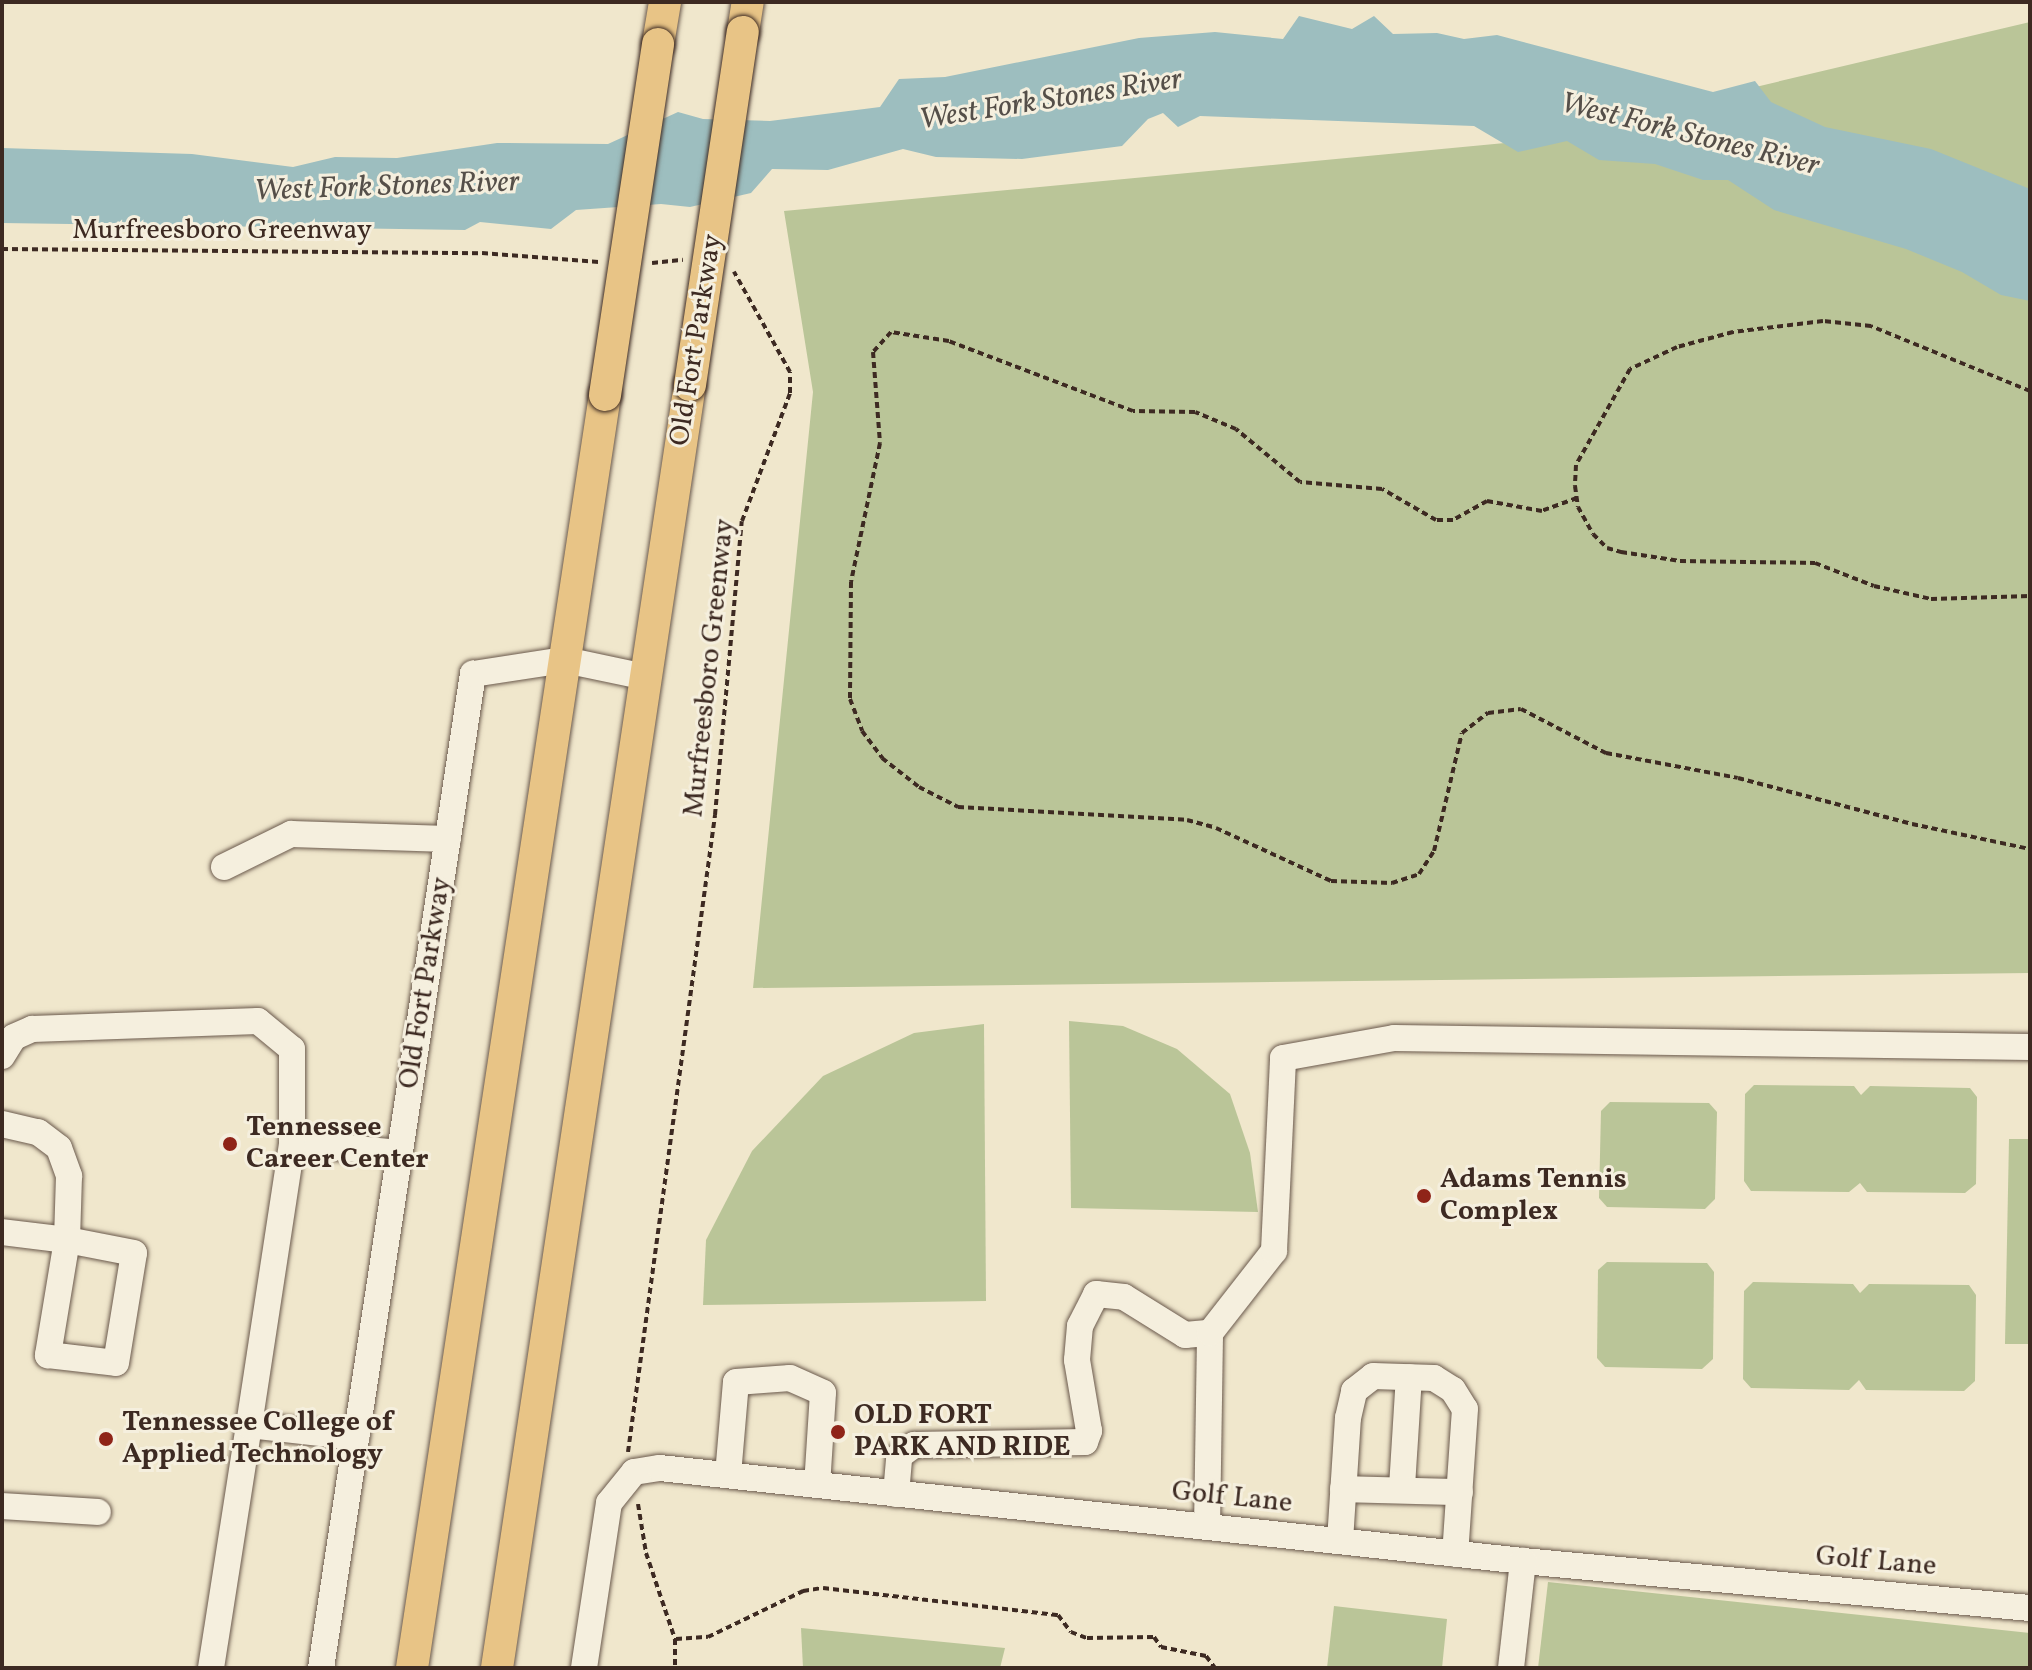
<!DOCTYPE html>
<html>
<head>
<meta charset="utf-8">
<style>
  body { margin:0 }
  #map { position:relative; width:2032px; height:1670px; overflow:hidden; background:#f0e7cc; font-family:Vollkorn,serif }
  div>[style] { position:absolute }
  .green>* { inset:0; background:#bac598 }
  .water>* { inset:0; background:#9dbebf }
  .path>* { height:4px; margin-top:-2px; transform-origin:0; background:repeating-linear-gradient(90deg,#3d2a22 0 6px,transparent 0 10px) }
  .roads { filter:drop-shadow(0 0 2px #6a594c) drop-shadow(0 0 2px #6a594c) }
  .minor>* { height:26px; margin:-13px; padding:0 13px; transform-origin:13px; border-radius:13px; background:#f5efde }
  .major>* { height:32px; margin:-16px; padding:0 16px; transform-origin:16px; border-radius:16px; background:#e8c486 }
  .bridges { filter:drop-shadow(0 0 2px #3d2a22) drop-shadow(0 0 2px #3d2a22) }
  .major-bridge>* { height:32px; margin:-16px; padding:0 16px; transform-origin:16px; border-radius:16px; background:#e8c486 }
  .dots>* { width:22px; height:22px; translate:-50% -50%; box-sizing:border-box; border:4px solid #f5efde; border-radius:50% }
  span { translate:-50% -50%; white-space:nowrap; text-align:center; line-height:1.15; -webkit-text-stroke:6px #f5efde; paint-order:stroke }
  .street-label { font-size:28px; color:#3d2a22 }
  .poi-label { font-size:28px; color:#3d2a22; font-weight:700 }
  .left { translate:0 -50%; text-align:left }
  .water-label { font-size:30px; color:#554f49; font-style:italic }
  .frame { position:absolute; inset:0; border:4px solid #3d2a22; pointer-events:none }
</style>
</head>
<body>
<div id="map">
  <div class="green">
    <i style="clip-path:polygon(2030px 22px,2030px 973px,753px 988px,813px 392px,784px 211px,1527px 141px)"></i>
    <i style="clip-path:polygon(1069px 1021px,1123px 1026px,1177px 1049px,1230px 1094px,1250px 1153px,1258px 1212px,1071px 1208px)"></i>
    <i style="clip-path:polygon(984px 1024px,986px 1301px,703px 1305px,706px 1240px,752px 1151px,823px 1076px,914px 1033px)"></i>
    <i style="clip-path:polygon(1754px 1085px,1854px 1086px,1861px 1095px,1870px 1086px,1970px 1088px,1977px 1097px,1976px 1184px,1965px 1193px,1867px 1192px,1860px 1183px,1849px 1192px,1751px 1191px,1744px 1181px,1745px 1094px)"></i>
    <i style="clip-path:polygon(1610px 1102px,1709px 1103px,1717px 1112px,1715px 1199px,1705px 1209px,1607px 1207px,1599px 1198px,1601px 1111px)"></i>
    <i style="clip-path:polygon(2009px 1139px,2030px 1139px,2030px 1344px,2005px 1344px)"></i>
    <i style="clip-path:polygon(1607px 1262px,1707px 1263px,1714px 1272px,1713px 1359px,1702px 1369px,1605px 1367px,1597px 1358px,1598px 1270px)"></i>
    <i style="clip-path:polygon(1753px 1282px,1853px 1284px,1860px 1293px,1869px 1284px,1969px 1285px,1976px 1295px,1975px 1381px,1964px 1391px,1866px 1390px,1859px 1380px,1849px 1390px,1751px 1388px,1743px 1379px,1744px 1291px)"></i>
    <i style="clip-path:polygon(1548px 1582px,2030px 1633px,2030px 1668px,1538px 1668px)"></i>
    <i style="clip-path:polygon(1334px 1606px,1447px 1619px,1442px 1668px,1327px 1668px)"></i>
    <i style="clip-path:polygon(801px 1628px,1005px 1648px,1000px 1668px,803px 1668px)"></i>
  </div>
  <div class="water">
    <i style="clip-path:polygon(1299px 16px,1352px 29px,1374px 16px,1393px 34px,1437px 33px,1464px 39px,1497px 35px,1713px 92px,1755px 81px,1771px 102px,1825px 127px,1931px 149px,2030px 189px,2030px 301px,2001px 295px,1962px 272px,1906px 249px,1774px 210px,1728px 180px,1703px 180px,1655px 164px,1599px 160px,1567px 141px,1518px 152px,1474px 126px,1200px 116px,1178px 127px,1163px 113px,1148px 119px,1122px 146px,1022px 159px,936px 157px,903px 149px,828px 170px,772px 169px,751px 193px,690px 207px,661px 204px,576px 210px,551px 229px,480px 222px,465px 230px,2px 223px,2px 148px,192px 154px,293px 167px,335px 157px,397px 158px,497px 143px,608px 144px,678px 112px,703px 119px,770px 121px,880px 107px,899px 79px,945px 77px,1139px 38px,1215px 32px,1283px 39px)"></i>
  </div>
  <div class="path">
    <i style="left:2px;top:249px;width:480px;rotate:0.5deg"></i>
    <i style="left:482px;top:253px;width:117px;rotate:4.4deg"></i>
    <i style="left:652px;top:263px;width:31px;rotate:-6deg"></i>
    <i style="left:2030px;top:391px;width:172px;rotate:-157.8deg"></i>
    <i style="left:1871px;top:326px;width:48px;rotate:-174.1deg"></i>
    <i style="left:1823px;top:321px;width:91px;rotate:173deg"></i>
    <i style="left:1733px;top:332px;width:58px;rotate:165deg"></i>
    <i style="left:1677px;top:347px;width:52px;rotate:154.9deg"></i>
    <i style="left:1630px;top:369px;width:110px;rotate:119.4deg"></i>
    <i style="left:1576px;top:465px;width:21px;rotate:93deg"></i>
    <i style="left:1575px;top:486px;width:21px;rotate:82deg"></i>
    <i style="left:1578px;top:507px;width:31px;rotate:61deg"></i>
    <i style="left:1593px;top:534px;width:20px;rotate:45deg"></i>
    <i style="left:1607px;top:548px;width:15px;rotate:16deg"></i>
    <i style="left:1621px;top:552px;width:60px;rotate:8.7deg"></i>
    <i style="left:1680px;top:561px;width:135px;rotate:0.8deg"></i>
    <i style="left:1815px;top:563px;width:63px;rotate:21.3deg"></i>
    <i style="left:1874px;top:586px;width:58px;rotate:12.8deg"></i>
    <i style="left:1931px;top:599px;width:99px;rotate:-1.7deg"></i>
    <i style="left:1577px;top:498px;width:37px;rotate:160deg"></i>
    <i style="left:1542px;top:511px;width:56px;rotate:-169.7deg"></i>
    <i style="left:1487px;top:501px;width:39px;rotate:151deg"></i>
    <i style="left:1453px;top:520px;width:17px;rotate:180deg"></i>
    <i style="left:1436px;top:520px;width:62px;rotate:-150.1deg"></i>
    <i style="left:1382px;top:489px;width:82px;rotate:-175.1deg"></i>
    <i style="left:1300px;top:482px;width:83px;rotate:-140.4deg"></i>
    <i style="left:1236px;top:429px;width:44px;rotate:-157.5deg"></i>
    <i style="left:1195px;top:412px;width:62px;rotate:-179.1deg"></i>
    <i style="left:1133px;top:411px;width:197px;rotate:-159.2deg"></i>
    <i style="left:949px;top:341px;width:59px;rotate:-171.2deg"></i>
    <i style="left:891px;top:332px;width:27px;rotate:132deg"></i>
    <i style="left:873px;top:352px;width:91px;rotate:85.6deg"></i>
    <i style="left:880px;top:443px;width:142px;rotate:101.8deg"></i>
    <i style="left:851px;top:582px;width:117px;rotate:90.5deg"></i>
    <i style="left:850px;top:699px;width:34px;rotate:69deg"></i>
    <i style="left:862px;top:731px;width:34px;rotate:53deg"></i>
    <i style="left:882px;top:758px;width:47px;rotate:38.1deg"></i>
    <i style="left:919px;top:787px;width:44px;rotate:27.1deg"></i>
    <i style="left:958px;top:807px;width:229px;rotate:3.2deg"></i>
    <i style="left:1187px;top:820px;width:30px;rotate:15deg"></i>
    <i style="left:1216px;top:828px;width:127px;rotate:24.7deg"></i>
    <i style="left:1331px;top:881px;width:61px;rotate:1.9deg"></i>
    <i style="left:1392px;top:883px;width:28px;rotate:-18deg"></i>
    <i style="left:1419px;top:874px;width:27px;rotate:-57deg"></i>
    <i style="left:1434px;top:851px;width:121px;rotate:-76.7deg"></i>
    <i style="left:1462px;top:733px;width:33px;rotate:-38deg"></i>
    <i style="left:1488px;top:713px;width:33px;rotate:-7deg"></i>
    <i style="left:1521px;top:709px;width:96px;rotate:27.4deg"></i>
    <i style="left:1606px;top:753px;width:134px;rotate:10.7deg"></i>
    <i style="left:1738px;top:778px;width:180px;rotate:14.8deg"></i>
    <i style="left:1912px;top:824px;width:121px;rotate:12deg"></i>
    <i style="left:628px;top:1452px;width:643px;rotate:-82.22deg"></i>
    <i style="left:715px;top:815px;width:295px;rotate:-84.8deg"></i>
    <i style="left:742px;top:521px;width:137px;rotate:-69.4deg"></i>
    <i style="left:790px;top:393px;width:21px;rotate:-90deg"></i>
    <i style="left:790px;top:372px;width:115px;rotate:-119.2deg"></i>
    <i style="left:638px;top:1504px;width:50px;rotate:80.7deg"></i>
    <i style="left:646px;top:1553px;width:91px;rotate:71.4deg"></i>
    <i style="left:675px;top:1639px;width:29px;rotate:90deg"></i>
    <i style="left:676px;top:1639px;width:32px;rotate:-4deg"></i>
    <i style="left:708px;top:1637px;width:106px;rotate:-25.8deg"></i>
    <i style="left:803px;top:1591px;width:20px;rotate:-9deg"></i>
    <i style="left:823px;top:1588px;width:237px;rotate:6.6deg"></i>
    <i style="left:1058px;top:1615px;width:21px;rotate:53deg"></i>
    <i style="left:1071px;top:1632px;width:17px;rotate:21deg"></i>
    <i style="left:1087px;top:1638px;width:67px;rotate:-0.9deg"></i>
    <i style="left:1154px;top:1637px;width:12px;rotate:55deg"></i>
    <i style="left:1161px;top:1647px;width:46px;rotate:11.3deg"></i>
    <i style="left:1206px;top:1656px;width:15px;rotate:53deg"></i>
  </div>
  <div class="roads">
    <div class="minor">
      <i style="left:224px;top:867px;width:75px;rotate:-26.2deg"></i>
      <i style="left:291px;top:834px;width:157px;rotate:1.8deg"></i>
      <i style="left:2px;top:1056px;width:22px;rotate:-58deg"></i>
      <i style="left:14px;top:1037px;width:20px;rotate:-24deg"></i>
      <i style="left:32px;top:1029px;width:226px;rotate:-2deg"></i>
      <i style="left:258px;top:1021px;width:44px;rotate:39.5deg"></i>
      <i style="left:292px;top:1049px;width:94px;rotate:90deg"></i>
      <i style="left:292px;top:1143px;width:108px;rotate:5.3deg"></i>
      <i style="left:2px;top:1124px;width:37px;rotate:13deg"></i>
      <i style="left:38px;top:1132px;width:26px;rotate:37deg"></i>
      <i style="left:59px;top:1148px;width:30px;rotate:70deg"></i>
      <i style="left:69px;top:1176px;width:64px;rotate:91.8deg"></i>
      <i style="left:67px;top:1240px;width:117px;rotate:99.4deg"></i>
      <i style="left:48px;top:1355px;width:68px;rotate:6.7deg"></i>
      <i style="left:116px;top:1363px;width:111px;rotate:-80.7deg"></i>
      <i style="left:134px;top:1253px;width:68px;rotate:-169deg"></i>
      <i style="left:67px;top:1240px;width:65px;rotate:-173deg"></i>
      <i style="left:249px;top:1425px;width:285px;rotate:-81.3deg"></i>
      <i style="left:728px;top:1475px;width:93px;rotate:-85.1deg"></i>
      <i style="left:736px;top:1382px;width:54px;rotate:-4.2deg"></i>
      <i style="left:790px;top:1378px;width:36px;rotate:24deg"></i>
      <i style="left:823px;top:1393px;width:92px;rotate:93.7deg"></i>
      <i style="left:1402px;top:1487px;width:110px;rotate:-86.4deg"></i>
      <i style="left:1343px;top:1489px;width:117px;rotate:1.5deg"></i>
      <i style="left:896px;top:1494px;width:38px;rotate:-85deg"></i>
      <i style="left:899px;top:1456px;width:19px;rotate:-36deg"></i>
      <i style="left:914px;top:1445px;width:171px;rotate:-1deg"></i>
      <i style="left:1085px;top:1442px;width:12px;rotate:-70deg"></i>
      <i style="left:1089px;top:1431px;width:72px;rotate:-99.6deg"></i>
      <i style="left:1077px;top:1360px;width:34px;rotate:-85deg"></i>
      <i style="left:1080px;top:1326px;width:36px;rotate:-63deg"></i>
      <i style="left:1096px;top:1294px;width:28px;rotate:6deg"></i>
      <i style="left:1124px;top:1297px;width:72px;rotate:31.9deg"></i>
      <i style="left:1185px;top:1335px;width:25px;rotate:-5deg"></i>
      <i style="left:2px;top:1506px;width:96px;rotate:3.6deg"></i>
      <i style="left:1207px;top:1527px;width:194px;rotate:-89.1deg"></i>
      <i style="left:1210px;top:1333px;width:104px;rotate:-52deg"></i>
      <i style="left:1274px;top:1251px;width:193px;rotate:-87.3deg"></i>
      <i style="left:1283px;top:1058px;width:113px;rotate:-10.2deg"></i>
      <i style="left:1394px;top:1038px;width:636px;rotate:0.81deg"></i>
      <i style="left:1340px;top:1541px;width:123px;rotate:-86.3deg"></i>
      <i style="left:1348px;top:1418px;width:28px;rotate:-77deg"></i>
      <i style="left:1354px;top:1391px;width:24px;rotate:-38deg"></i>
      <i style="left:1373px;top:1376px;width:61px;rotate:1.9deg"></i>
      <i style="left:1434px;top:1378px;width:22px;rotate:32deg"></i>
      <i style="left:1453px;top:1390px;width:22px;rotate:58deg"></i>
      <i style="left:1465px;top:1409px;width:145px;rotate:93.9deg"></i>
      <i style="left:211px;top:1668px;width:246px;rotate:-81.1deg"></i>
      <i style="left:249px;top:1425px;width:108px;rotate:6.4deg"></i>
      <i style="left:321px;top:1668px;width:1006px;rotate:-81.31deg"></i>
      <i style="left:473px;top:674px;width:93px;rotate:-8.7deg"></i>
      <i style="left:565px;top:660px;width:83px;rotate:11.9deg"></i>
      <i style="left:584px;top:1668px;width:167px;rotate:-81.4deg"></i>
      <i style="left:609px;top:1503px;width:40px;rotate:-51deg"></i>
      <i style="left:634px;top:1472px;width:26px;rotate:-9deg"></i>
      <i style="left:660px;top:1468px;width:868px;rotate:6.15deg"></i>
      <i style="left:1523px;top:1561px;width:509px;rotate:5.3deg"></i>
      <i style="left:1511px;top:1668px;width:108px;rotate:-83.6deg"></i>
    </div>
    <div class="major">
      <i style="left:743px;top:32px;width:30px;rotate:-81deg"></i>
      <i style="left:658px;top:44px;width:43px;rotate:-80.5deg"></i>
      <i style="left:412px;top:1668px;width:1288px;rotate:-81.38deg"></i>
      <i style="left:497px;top:1668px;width:1297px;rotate:-81.45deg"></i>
    </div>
  </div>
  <div class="bridges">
    <div class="major-bridge">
      <i style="left:690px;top:385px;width:357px;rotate:-81.5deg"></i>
      <i style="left:605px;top:395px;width:355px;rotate:-81.4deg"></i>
    </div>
  </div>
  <div class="dots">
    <i style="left:230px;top:1144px;background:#8f2418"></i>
    <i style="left:1424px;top:1196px;background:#8f2418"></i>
    <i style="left:838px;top:1432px;background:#8f2418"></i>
    <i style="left:106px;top:1439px;background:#8f2418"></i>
  </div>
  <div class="street-label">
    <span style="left:222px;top:231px">Murfreesboro Greenway</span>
    <span style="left:697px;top:340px;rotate:-81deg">Old Fort Parkway</span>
    <span style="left:710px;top:668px;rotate:-84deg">Murfreesboro Greenway</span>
    <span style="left:426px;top:983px;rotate:-81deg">Old Fort Parkway</span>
    <span style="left:1232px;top:1498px;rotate:6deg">Golf Lane</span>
    <span style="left:1876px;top:1562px;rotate:5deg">Golf Lane</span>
  </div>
  <div class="poi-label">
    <span class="left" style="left:246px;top:1144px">Tennessee<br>Career Center</span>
    <span class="left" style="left:1440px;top:1196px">Adams Tennis<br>Complex</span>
    <span class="left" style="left:854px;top:1432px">OLD FORT<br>PARK AND RIDE</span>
    <span class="left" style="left:122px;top:1439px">Tennessee College of<br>Applied Technology</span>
  </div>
  <div class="water-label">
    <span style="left:1051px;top:100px;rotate:-9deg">West Fork Stones River</span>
    <span style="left:1690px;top:135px;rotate:14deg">West Fork Stones River</span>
    <span style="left:387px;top:187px;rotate:-2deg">West Fork Stones River</span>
  </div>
  <div class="frame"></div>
</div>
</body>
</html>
